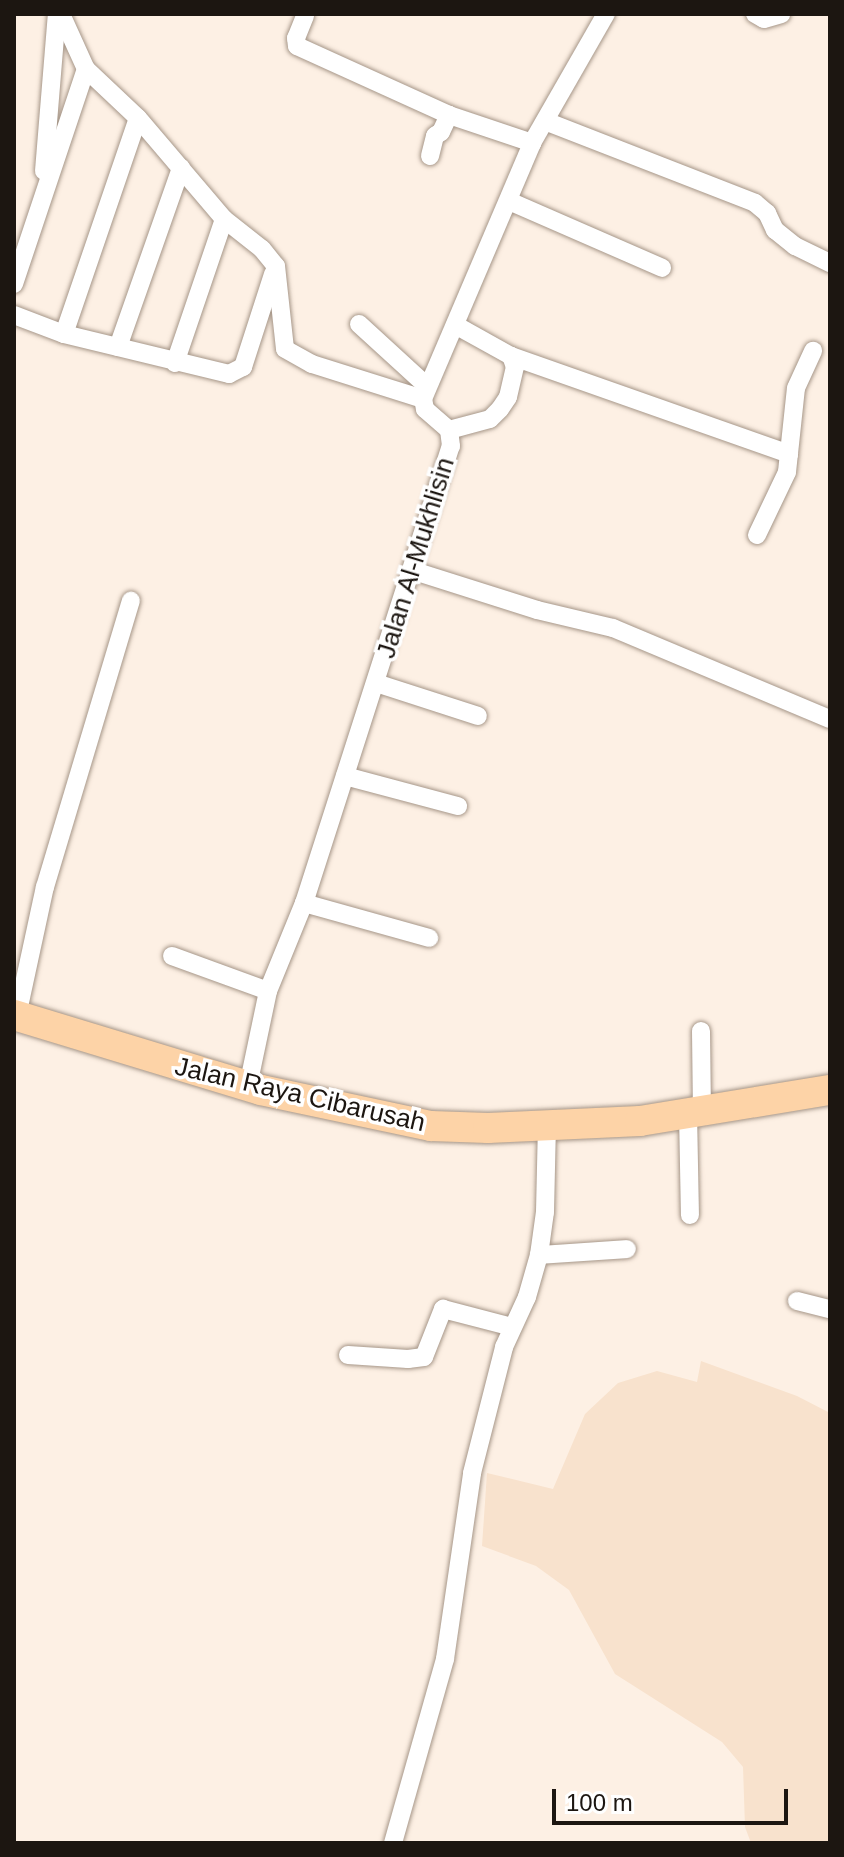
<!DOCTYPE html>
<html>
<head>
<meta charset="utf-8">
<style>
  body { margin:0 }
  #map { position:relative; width:844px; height:1857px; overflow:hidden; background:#fdf0e4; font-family:Arial,sans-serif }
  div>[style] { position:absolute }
  .built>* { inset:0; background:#f8e2cd }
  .roads { filter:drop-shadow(0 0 2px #a69688) drop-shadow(0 0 2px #a69688) }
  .minor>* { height:18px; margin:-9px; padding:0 9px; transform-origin:9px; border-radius:9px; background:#fff }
  .primary>* { height:30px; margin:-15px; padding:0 15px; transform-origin:15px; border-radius:15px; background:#fdd3a7 }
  span { translate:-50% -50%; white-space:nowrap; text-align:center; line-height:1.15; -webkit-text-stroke:7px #fff; paint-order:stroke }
  .street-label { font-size:26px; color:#1c1611 }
  .frame { position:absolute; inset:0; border:16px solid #1c1611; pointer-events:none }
  .scale { position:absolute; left:552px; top:1789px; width:236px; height:36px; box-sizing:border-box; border:4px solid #1c1611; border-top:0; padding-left:10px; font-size:24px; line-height:28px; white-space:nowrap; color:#1c1611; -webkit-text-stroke:6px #fff; paint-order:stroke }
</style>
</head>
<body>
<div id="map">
  <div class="built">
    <i style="clip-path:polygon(701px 1361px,797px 1396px,830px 1413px,830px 1843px,751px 1843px,745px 1827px,743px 1767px,722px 1742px,615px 1674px,569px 1590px,536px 1566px,482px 1546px,487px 1473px,553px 1489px,585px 1414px,618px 1383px,657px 1371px,697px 1382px)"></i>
  </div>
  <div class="roads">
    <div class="minor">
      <i style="left:61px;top:14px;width:60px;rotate:65.6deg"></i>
      <i style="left:86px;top:69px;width:71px;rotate:43.3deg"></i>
      <i style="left:138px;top:118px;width:133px;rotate:49.6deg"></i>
      <i style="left:224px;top:219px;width:48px;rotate:38.3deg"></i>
      <i style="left:262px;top:249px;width:22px;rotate:51deg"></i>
      <i style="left:276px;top:266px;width:83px;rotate:83.8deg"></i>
      <i style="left:285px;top:349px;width:31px;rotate:29deg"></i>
      <i style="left:312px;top:364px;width:116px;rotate:17.5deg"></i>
      <i style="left:755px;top:14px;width:10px;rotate:29deg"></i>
      <i style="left:764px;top:19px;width:18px;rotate:-16deg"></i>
      <i style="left:305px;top:16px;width:24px;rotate:112deg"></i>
      <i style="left:296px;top:38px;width:8px;rotate:83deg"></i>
      <i style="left:297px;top:46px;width:167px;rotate:24.4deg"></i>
      <i style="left:449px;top:115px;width:88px;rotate:18.6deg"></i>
      <i style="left:545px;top:121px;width:225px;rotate:21.3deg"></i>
      <i style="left:755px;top:203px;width:16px;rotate:40deg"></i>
      <i style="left:767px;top:213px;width:19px;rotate:65deg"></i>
      <i style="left:775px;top:230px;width:26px;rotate:39deg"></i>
      <i style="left:795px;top:246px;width:39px;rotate:26deg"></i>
      <i style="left:430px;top:156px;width:21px;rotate:-76deg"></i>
      <i style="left:435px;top:136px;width:7px;rotate:-34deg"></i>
      <i style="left:441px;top:132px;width:19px;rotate:-65deg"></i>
      <i style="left:44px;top:171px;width:158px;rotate:-85.3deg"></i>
      <i style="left:509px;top:201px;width:167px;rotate:23.6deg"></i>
      <i style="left:14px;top:284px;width:227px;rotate:-71.5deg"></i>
      <i style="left:14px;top:315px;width:53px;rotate:20.8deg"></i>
      <i style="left:64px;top:334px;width:170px;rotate:13.6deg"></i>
      <i style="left:229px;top:374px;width:16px;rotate:-27deg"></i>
      <i style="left:243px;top:367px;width:98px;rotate:-72.1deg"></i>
      <i style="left:359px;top:324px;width:92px;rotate:42.4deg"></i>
      <i style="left:64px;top:334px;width:228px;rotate:-71.1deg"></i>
      <i style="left:118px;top:347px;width:190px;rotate:-70.6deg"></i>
      <i style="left:511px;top:356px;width:295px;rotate:19.4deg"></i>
      <i style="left:175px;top:363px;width:152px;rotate:-71.2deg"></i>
      <i style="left:449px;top:430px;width:42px;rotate:-15deg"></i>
      <i style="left:490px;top:419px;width:14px;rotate:-45deg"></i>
      <i style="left:500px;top:409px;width:14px;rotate:-56deg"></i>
      <i style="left:508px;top:397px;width:31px;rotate:-77deg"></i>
      <i style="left:515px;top:367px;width:12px;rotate:-110deg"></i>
      <i style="left:511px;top:356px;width:64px;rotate:-151deg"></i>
      <i style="left:757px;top:535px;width:70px;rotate:-64.5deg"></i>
      <i style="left:787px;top:472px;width:84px;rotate:-83.9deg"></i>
      <i style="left:796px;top:388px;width:41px;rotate:-65.3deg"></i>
      <i style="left:411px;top:570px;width:132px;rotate:17.6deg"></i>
      <i style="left:537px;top:610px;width:78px;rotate:13.3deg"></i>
      <i style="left:613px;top:628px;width:235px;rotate:22.8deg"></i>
      <i style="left:376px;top:683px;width:107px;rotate:17.9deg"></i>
      <i style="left:345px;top:776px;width:117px;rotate:14.9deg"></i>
      <i style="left:304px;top:903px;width:130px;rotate:15.6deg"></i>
      <i style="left:172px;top:956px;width:102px;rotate:20deg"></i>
      <i style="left:17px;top:1016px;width:132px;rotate:-77.8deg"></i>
      <i style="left:45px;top:887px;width:299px;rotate:-73.3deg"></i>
      <i style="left:701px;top:1031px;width:79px;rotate:89.3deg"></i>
      <i style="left:248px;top:1086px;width:97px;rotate:-78.1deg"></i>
      <i style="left:268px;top:991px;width:95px;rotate:-67.8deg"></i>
      <i style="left:304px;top:903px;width:480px;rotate:-72.2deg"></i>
      <i style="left:451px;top:446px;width:16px;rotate:-97deg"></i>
      <i style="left:449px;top:430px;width:32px;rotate:-139deg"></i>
      <i style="left:425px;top:409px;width:10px;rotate:-101deg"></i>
      <i style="left:423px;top:399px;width:278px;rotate:-66.9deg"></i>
      <i style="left:532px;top:143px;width:149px;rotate:-60.2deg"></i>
      <i style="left:688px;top:1113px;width:102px;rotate:88.9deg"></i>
      <i style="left:539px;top:1255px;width:88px;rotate:-3.9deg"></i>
      <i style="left:797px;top:1301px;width:34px;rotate:14deg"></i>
      <i style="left:348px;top:1355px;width:60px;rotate:3.8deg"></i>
      <i style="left:408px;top:1359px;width:16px;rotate:-7deg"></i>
      <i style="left:424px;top:1357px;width:52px;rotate:-68.4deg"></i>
      <i style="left:443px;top:1309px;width:71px;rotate:14.6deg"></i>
      <i style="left:393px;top:1843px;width:191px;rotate:-74.2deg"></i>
      <i style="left:445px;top:1659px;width:188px;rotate:-81.7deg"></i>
      <i style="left:472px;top:1473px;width:130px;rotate:-75.7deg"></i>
      <i style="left:504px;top:1347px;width:55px;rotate:-65.3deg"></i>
      <i style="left:527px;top:1297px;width:44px;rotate:-74.1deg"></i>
      <i style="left:539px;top:1255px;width:43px;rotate:-82.1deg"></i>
      <i style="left:545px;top:1212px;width:87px;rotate:-88.7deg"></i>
    </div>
    <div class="primary">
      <i style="left:14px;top:1015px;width:258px;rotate:16.9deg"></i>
      <i style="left:261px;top:1090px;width:174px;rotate:12deg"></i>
      <i style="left:431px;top:1126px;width:57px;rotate:2deg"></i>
      <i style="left:488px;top:1128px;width:152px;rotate:-2.6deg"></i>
      <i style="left:640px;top:1121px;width:193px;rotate:-9.3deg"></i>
    </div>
  </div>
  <div class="street-label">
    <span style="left:416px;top:558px;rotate:-73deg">Jalan Al-Mukhlisin</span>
    <span style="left:300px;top:1095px;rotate:13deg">Jalan Raya Cibarusah</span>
  </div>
  <div class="frame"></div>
  <div class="scale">100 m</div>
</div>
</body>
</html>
